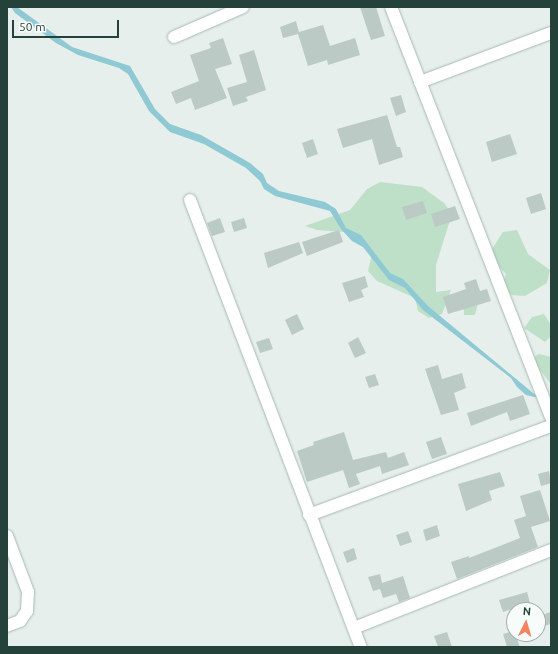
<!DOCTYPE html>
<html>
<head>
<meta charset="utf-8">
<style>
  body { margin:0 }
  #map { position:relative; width:558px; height:654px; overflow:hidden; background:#e6efeb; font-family:Ubuntu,sans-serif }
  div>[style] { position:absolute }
  .green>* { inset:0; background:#bfe0c8 }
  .water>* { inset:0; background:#8ec9d4 }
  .building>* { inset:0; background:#bbcac4 }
  .roads { filter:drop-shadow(0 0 1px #a8b8b2) drop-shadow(0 0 1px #a8b8b2) }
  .minor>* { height:12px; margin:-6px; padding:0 6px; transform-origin:6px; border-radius:6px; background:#fff }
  span { translate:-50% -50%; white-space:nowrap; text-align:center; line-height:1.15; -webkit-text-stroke:3.5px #f7fbf9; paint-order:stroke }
  .frame { position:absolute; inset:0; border:8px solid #24423a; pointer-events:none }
  .north { position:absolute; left:506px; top:602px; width:40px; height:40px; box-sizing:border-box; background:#f7fbf9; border:1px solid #a3b1ad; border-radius:50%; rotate:5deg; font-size:11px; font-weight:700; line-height:16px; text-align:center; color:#24423a }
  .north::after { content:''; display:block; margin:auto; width:14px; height:18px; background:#f4845f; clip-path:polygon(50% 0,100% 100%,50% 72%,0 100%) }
  .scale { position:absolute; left:12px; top:20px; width:107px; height:18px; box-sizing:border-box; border:2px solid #24423a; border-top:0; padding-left:5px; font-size:12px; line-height:14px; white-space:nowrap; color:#24423a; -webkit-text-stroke:3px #f7fbf9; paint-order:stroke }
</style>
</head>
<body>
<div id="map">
  <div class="green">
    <i style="clip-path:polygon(380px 182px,422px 187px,444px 203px,452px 214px,436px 265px,436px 292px,451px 290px,442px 314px,429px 318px,418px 311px,415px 298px,377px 281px,368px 271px,371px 258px,367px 245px,357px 238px,344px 232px,317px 230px,305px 226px,350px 210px,367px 189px)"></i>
    <i style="clip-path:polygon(517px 230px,528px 254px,550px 270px,547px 283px,525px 296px,512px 295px,502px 287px,506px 274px,488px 255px,503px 232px)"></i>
    <i style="clip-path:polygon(463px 298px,478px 303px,475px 315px,464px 315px)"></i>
    <i style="clip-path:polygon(544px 314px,551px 325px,551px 336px,545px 342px,524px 328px,532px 317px)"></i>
    <i style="clip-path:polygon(539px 354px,551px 357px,550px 383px,535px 363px,534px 357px)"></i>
  </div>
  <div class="water">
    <i style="clip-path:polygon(11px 7px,17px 7px,72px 47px,130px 66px,155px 109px,170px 124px,201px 135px,250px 163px,263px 174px,267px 183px,279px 191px,325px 202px,336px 209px,346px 228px,361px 235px,390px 273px,403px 279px,428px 306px,539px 398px,526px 395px,517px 387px,511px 378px,423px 310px,405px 288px,389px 280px,363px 247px,352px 241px,341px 229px,330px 211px,275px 196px,264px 189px,260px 181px,246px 168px,204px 144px,170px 132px,149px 111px,128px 74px,119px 68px,78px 55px,56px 43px,15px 13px)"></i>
  </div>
  <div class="building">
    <i style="clip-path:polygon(360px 7px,376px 7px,385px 36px,371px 40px)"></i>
    <i style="clip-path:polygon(296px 21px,299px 32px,323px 25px,330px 46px,355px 38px,360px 55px,328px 65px,327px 60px,308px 66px,298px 34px,283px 38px,280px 27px)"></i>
    <i style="clip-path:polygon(223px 38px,232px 64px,215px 69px,227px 98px,195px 110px,191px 98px,176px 104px,171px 92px,199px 81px,190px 55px,211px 48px,209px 43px)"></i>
    <i style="clip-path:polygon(254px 50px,266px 90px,246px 97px,248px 101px,233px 106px,227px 88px,247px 82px,239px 55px)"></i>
    <i style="clip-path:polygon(401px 95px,406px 112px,396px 116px,390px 98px)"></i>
    <i style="clip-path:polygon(387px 115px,397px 147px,400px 147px,403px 157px,379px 165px,372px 139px,343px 148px,337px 129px)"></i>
    <i style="clip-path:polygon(510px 134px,517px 154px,492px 162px,486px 142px)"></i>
    <i style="clip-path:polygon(313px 139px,318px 154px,307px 158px,302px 143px)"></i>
    <i style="clip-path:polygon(541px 193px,546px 209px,531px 214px,526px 198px)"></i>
    <i style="clip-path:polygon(423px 201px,427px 213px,406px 220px,402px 207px)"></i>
    <i style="clip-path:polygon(455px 206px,460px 219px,435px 227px,431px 214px)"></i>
    <i style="clip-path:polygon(220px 218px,225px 232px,212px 236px,207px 223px)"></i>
    <i style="clip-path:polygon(244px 218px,247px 228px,234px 232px,231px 222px)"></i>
    <i style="clip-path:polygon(339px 230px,343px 242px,307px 256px,302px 242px)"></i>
    <i style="clip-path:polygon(299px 242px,303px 253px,268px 268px,264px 253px)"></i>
    <i style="clip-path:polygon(365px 276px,368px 287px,361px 290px,364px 297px,349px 302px,342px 283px)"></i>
    <i style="clip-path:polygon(476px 279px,480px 291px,487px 289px,491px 301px,448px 314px,443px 297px,466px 289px,464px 283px)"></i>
    <i style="clip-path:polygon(297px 314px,304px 329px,292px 335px,285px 320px)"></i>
    <i style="clip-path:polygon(358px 337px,366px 353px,355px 358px,348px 343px)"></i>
    <i style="clip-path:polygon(269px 338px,273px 349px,260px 353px,256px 342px)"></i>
    <i style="clip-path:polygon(438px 365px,442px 379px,462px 373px,466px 388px,454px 393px,459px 410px,441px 415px,425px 369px)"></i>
    <i style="clip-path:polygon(375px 374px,379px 385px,369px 388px,365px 377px)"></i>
    <i style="clip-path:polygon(523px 395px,530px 414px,510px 421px,507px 412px,471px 426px,467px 413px)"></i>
    <i style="clip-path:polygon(344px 432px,353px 460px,386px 452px,388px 458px,404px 452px,409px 465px,382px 474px,380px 466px,356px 474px,360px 484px,349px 488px,343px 470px,307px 482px,297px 451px,314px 445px,313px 442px)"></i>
    <i style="clip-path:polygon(441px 437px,447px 454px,432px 459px,426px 442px)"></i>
    <i style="clip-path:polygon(549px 471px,551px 483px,541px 486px,538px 474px)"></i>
    <i style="clip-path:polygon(500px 472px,505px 486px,489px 491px,492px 500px,466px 511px,458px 484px)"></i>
    <i style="clip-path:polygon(540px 490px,550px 521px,531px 527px,538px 547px,457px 579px,451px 562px,469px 556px,469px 558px,520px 538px,514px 520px,526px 516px,520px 496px)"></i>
    <i style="clip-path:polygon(437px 525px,440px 536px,426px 541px,423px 530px)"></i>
    <i style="clip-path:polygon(408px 531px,412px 542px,400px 546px,396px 535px)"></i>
    <i style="clip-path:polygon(354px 548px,357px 559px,347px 563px,343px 552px)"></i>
    <i style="clip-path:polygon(380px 574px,382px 583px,403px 576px,410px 598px,399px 602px,396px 594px,383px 598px,380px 589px,373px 591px,368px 577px)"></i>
    <i style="clip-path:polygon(527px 592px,530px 603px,503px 612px,499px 600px)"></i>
    <i style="clip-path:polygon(551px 612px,551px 624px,538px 628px,538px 616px)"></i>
    <i style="clip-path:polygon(514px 631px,520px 647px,507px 647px,503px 634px)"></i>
    <i style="clip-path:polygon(447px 632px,452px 647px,438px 647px,434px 636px)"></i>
  </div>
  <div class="roads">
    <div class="minor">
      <i style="left:391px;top:7px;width:440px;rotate:68.7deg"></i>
      <i style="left:174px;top:37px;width:75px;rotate:-23.5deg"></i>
      <i style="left:420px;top:82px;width:140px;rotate:-20.5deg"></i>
      <i style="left:190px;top:200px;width:479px;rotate:69.1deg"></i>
      <i style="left:309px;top:515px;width:258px;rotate:-20.2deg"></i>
      <i style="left:7px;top:536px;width:60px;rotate:69.4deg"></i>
      <i style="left:28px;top:592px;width:19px;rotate:93deg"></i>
      <i style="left:27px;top:611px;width:12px;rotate:125deg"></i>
      <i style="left:20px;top:621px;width:14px;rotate:159deg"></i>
      <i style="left:354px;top:628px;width:212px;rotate:-21.6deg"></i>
    </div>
  </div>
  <div class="frame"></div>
  <div class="north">N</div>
  <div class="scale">50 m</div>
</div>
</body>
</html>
